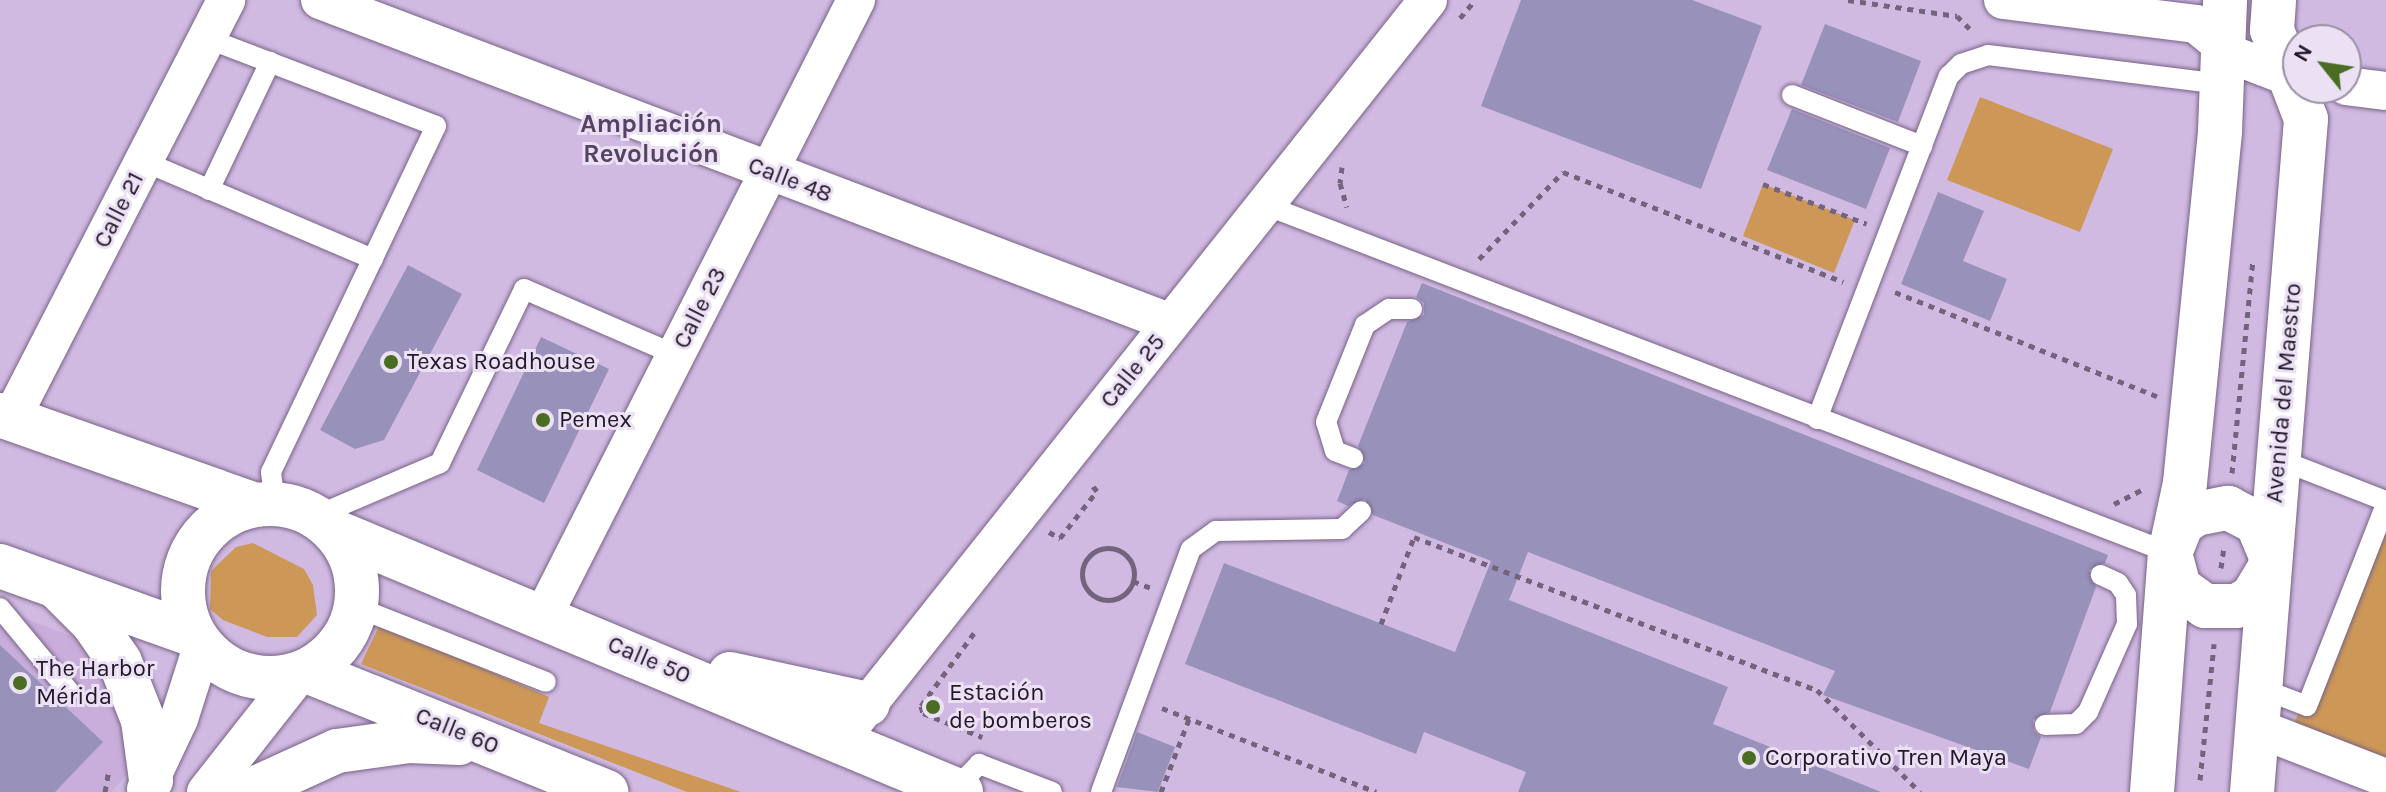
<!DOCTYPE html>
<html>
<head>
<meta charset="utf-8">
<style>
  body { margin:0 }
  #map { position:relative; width:2386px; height:792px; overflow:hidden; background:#d1bae2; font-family:Karla,sans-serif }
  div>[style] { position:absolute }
  .built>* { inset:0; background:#c9aedc }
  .green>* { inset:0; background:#cd9857 }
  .building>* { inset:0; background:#9892bb }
  .path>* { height:5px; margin-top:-2.5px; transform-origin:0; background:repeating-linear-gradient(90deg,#73647e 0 6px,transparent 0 12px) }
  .path>.ring { margin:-2.5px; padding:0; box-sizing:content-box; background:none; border:5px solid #73647e; border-radius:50% }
  .roads { filter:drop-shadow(0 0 2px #786387) drop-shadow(0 0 2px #786387) }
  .service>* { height:20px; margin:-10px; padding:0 10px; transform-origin:10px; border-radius:10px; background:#fff }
  .minor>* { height:38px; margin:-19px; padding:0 19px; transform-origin:19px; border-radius:19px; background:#fff }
  .tertiary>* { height:44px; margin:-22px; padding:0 22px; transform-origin:22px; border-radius:22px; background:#fff }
  .primary>* { height:44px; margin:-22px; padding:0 22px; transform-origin:22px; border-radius:22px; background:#fff }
  .primary>.ring { margin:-22px; padding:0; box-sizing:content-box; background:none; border:44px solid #fff; border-radius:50% }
  .dots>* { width:22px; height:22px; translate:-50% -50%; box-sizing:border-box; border:4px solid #ebe0f4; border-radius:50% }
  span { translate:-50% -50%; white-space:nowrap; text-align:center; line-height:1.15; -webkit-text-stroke:6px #ebe0f4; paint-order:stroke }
  .street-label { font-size:24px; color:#211927 }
  .poi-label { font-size:24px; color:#211927 }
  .left { translate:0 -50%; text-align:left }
  .neighbourhood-label { font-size:26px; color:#564264; font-weight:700 }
  .north { position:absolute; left:2282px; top:24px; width:80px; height:80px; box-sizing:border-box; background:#ebe0f4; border:2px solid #9a90a2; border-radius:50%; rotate:300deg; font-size:22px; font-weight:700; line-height:32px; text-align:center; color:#211927 }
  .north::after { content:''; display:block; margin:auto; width:28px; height:36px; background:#4a6c23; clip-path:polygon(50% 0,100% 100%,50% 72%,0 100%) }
</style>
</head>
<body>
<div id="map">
  <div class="built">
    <i style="clip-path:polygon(0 609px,95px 645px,133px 766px,112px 792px,0 792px)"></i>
  </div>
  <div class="green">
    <i style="clip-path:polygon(1980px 97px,2113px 149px,2080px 232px,1947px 180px)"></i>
    <i style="clip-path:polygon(1763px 184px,1855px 220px,1834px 273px,1743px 236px)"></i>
    <i style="clip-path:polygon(2386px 487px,2386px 769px,2291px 732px)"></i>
    <i style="clip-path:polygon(253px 543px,304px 569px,313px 585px,317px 615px,297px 637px,267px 637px,223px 620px,210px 609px,211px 571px,236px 547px)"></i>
    <i style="clip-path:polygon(380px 624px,549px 697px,539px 723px,741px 792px,687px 792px,361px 664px)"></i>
  </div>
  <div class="building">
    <i style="clip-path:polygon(1521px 0,1692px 0,1762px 26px,1701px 189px,1481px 106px)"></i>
    <i style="clip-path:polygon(1825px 24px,1921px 61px,1898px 122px,1801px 85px)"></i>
    <i style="clip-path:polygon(1792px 109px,1890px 148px,1866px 209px,1767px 170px)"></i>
    <i style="clip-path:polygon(1938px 192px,1984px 211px,1963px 261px,2007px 279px,1990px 321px,1901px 284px)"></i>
    <i style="clip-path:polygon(408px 265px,462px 294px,384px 440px,355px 449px,320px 430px)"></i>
    <i style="clip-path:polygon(1422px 283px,2108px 555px,2105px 563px,2089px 570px,2096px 587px,2050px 712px,2033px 720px,2034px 731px,2041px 737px,2029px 769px,1823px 695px,1835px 671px,1528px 552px,1509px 600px,1728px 687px,1713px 724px,1881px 792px,1518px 792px,1526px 772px,1424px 732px,1416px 754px,1185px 664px,1224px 563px,1455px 652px,1491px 561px,1373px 515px,1365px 499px,1348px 506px,1337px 501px,1349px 470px,1365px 463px,1358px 446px,1407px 322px,1424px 315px,1424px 303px,1416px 297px)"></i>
    <i style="clip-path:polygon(541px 337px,609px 369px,544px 503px,477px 470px)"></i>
    <i style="clip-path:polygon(0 645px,103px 742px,55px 792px,0 792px)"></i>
    <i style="clip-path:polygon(1137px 732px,1175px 747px,1158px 792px,1117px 787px)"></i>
  </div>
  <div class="path">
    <i style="left:1848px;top:0;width:110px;rotate:8.4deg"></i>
    <i style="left:1957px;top:16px;width:23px;rotate:45deg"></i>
    <i style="left:1460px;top:18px;width:23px;rotate:-50deg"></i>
    <i style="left:1342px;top:167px;width:16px;rotate:97deg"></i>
    <i style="left:1340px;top:183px;width:25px;rotate:74deg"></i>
    <i style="left:1763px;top:184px;width:111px;rotate:21deg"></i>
    <i style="left:1479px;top:259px;width:121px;rotate:-46deg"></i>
    <i style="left:1563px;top:172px;width:301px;rotate:21.4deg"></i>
    <i style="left:1895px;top:292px;width:282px;rotate:21.7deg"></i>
    <i style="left:2232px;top:473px;width:214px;rotate:-84.4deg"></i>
    <i style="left:2114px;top:504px;width:34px;rotate:-27deg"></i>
    <i style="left:1049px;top:532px;width:13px;rotate:29deg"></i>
    <i style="left:1060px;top:538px;width:60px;rotate:-51.8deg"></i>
    <i style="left:1097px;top:491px;width:11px;rotate:-131deg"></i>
    <i class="ring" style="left:1082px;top:548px;width:47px;height:47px"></i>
    <i style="left:2221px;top:568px;width:21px;rotate:-82deg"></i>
    <i style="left:1133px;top:581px;width:19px;rotate:21deg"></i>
    <i style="left:1381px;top:624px;width:93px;rotate:-69.2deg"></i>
    <i style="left:1414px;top:537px;width:431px;rotate:20.8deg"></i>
    <i style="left:1817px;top:690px;width:145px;rotate:44.7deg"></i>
    <i style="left:974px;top:633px;width:90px;rotate:126deg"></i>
    <i style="left:921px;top:706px;width:7px;rotate:74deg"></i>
    <i style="left:923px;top:713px;width:64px;rotate:22.1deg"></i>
    <i style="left:1162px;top:708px;width:230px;rotate:21.4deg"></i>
    <i style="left:2200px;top:780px;width:137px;rotate:-84.1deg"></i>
    <i style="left:105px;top:792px;width:23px;rotate:-80deg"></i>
    <i style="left:1161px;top:792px;width:78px;rotate:-69deg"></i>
  </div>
  <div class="roads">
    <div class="service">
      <i style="left:206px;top:38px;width:246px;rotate:20.9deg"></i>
      <i style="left:436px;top:126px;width:383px;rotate:115.5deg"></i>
      <i style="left:271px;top:472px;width:32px;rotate:83deg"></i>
      <i style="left:1792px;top:95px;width:140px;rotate:21.4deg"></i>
      <i style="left:143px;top:161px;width:250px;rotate:23.1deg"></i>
      <i style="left:209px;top:190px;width:142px;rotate:-64.5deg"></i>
      <i style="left:1265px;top:205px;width:970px;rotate:21.03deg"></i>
      <i style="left:1817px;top:419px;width:368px;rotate:-69deg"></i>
      <i style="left:1949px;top:76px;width:17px;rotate:-45deg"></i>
      <i style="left:1961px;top:64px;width:28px;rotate:-18deg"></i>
      <i style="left:1988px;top:55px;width:235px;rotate:7.1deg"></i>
      <i style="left:1353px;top:458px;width:19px;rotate:-159deg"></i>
      <i style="left:1335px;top:451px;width:30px;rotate:-107deg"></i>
      <i style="left:1326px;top:422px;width:105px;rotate:-68.1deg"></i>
      <i style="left:1365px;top:325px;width:29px;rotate:-34deg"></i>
      <i style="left:1389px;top:309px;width:23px"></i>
      <i style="left:2278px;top:459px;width:116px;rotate:21.3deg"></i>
      <i style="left:316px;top:516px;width:135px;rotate:-23.1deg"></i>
      <i style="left:440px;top:463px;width:193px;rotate:-64.2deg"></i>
      <i style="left:524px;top:289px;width:166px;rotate:23.5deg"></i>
      <i style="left:356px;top:607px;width:204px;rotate:21.5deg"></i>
      <i style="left:0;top:608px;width:108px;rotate:50.3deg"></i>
      <i style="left:2260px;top:688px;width:50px;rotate:21deg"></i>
      <i style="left:2307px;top:706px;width:217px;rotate:-68.6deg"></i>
      <i style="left:2045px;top:725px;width:31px;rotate:-2deg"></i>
      <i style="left:2076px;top:724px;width:17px;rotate:-45deg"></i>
      <i style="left:2088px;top:712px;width:96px;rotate:-66.1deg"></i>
      <i style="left:2127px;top:624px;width:29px;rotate:-92deg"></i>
      <i style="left:2126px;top:595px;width:14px;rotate:-124deg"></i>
      <i style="left:2118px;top:583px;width:19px;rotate:-155deg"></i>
      <i style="left:955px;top:789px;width:35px;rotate:-46deg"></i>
      <i style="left:979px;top:764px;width:78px;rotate:21deg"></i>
      <i style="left:1101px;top:792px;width:259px;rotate:-69.7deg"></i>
      <i style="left:1191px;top:549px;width:31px;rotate:-36deg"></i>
      <i style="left:1216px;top:531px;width:126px;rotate:-0.9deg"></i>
      <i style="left:1342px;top:529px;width:26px;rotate:-43deg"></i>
    </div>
    <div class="minor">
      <i style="left:320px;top:0;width:910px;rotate:20.78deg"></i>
      <i style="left:2003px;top:0;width:194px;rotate:7.1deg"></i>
      <i style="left:2196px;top:24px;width:50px;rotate:39.4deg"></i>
      <i style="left:2235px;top:56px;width:67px;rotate:20.9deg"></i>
      <i style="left:2346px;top:86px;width:40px;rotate:7.1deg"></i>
      <i style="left:11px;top:419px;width:471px;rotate:-62.8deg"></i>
      <i style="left:543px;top:616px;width:691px;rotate:-63.06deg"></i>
      <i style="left:849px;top:728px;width:930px;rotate:-51.5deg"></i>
      <i style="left:2257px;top:728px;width:138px;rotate:21.2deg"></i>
      <i style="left:146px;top:789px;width:77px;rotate:-64.8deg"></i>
      <i style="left:179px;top:719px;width:76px;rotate:-72.3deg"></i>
      <i style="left:206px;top:792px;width:149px;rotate:-51.8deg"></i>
    </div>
    <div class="tertiary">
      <i style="left:2269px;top:569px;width:33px;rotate:121deg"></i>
      <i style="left:2252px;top:597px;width:17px;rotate:149deg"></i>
      <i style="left:2237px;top:606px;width:32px;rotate:180deg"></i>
      <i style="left:2205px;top:606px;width:32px;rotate:-144deg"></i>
      <i style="left:2179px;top:587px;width:35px;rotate:-105deg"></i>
      <i style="left:2170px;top:553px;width:31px;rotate:-68deg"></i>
      <i style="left:2182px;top:524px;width:17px;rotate:-36deg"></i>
      <i style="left:2196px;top:514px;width:33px;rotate:-11deg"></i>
      <i style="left:2228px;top:508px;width:33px;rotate:27deg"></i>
      <i style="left:2257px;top:523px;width:33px;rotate:67deg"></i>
      <i style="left:2152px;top:792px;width:240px;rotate:-85.7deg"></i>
      <i style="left:2170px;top:553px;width:72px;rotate:-77.9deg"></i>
      <i style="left:2185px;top:483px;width:354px;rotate:-84.3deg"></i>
      <i style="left:2220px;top:131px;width:131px;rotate:-87.8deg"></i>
      <i style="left:2252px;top:792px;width:675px;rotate:-85.41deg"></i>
      <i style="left:2306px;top:119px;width:95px;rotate:-110.9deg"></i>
      <i style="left:2272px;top:30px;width:30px;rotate:-86deg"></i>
    </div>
    <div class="primary">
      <i style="left:0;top:415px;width:270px;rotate:19.4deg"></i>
      <i class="ring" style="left:183px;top:504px;width:130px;height:130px"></i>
      <i style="left:336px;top:532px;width:677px;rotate:22.59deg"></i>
      <i style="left:0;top:566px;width:206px;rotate:19.6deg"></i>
      <i style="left:56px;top:586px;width:52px;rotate:45deg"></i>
      <i style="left:93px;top:623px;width:47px;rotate:55.3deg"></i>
      <i style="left:120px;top:662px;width:62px;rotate:68.4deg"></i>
      <i style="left:143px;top:720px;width:61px;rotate:82.4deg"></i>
      <i style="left:307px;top:671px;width:323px;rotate:22deg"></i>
      <i style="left:730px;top:674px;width:141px;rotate:12.3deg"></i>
      <i style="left:247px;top:792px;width:99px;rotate:-24.5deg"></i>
      <i style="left:337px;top:751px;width:73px;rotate:-7.9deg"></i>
      <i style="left:409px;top:741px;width:50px;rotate:2.3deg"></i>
    </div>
  </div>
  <div class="dots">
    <i style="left:391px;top:362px;background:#4a6c23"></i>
    <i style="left:543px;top:420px;background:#4a6c23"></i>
    <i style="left:20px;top:683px;background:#4a6c23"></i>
    <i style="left:933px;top:707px;background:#4a6c23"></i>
    <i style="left:1749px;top:758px;background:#4a6c23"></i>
  </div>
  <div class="street-label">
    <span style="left:790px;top:180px;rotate:21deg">Calle 48</span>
    <span style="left:119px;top:210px;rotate:-63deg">Calle 21</span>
    <span style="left:700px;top:308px;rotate:-63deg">Calle 23</span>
    <span style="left:1133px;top:371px;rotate:-51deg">Calle 25</span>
    <span style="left:2284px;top:393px;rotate:-85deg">Avenida del Maestro</span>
    <span style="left:649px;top:660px;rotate:23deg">Calle 50</span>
    <span style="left:457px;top:731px;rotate:22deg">Calle 60</span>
  </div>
  <div class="poi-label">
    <span class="left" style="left:407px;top:362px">Texas Roadhouse</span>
    <span class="left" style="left:559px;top:420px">Pemex</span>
    <span class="left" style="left:36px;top:683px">The Harbor<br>Mérida</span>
    <span class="left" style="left:949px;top:707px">Estación<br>de bomberos</span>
    <span class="left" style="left:1765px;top:758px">Corporativo Tren Maya</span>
  </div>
  <div class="neighbourhood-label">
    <span style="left:651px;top:139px">Ampliación<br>Revolución</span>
  </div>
  <div class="north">N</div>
</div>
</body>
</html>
